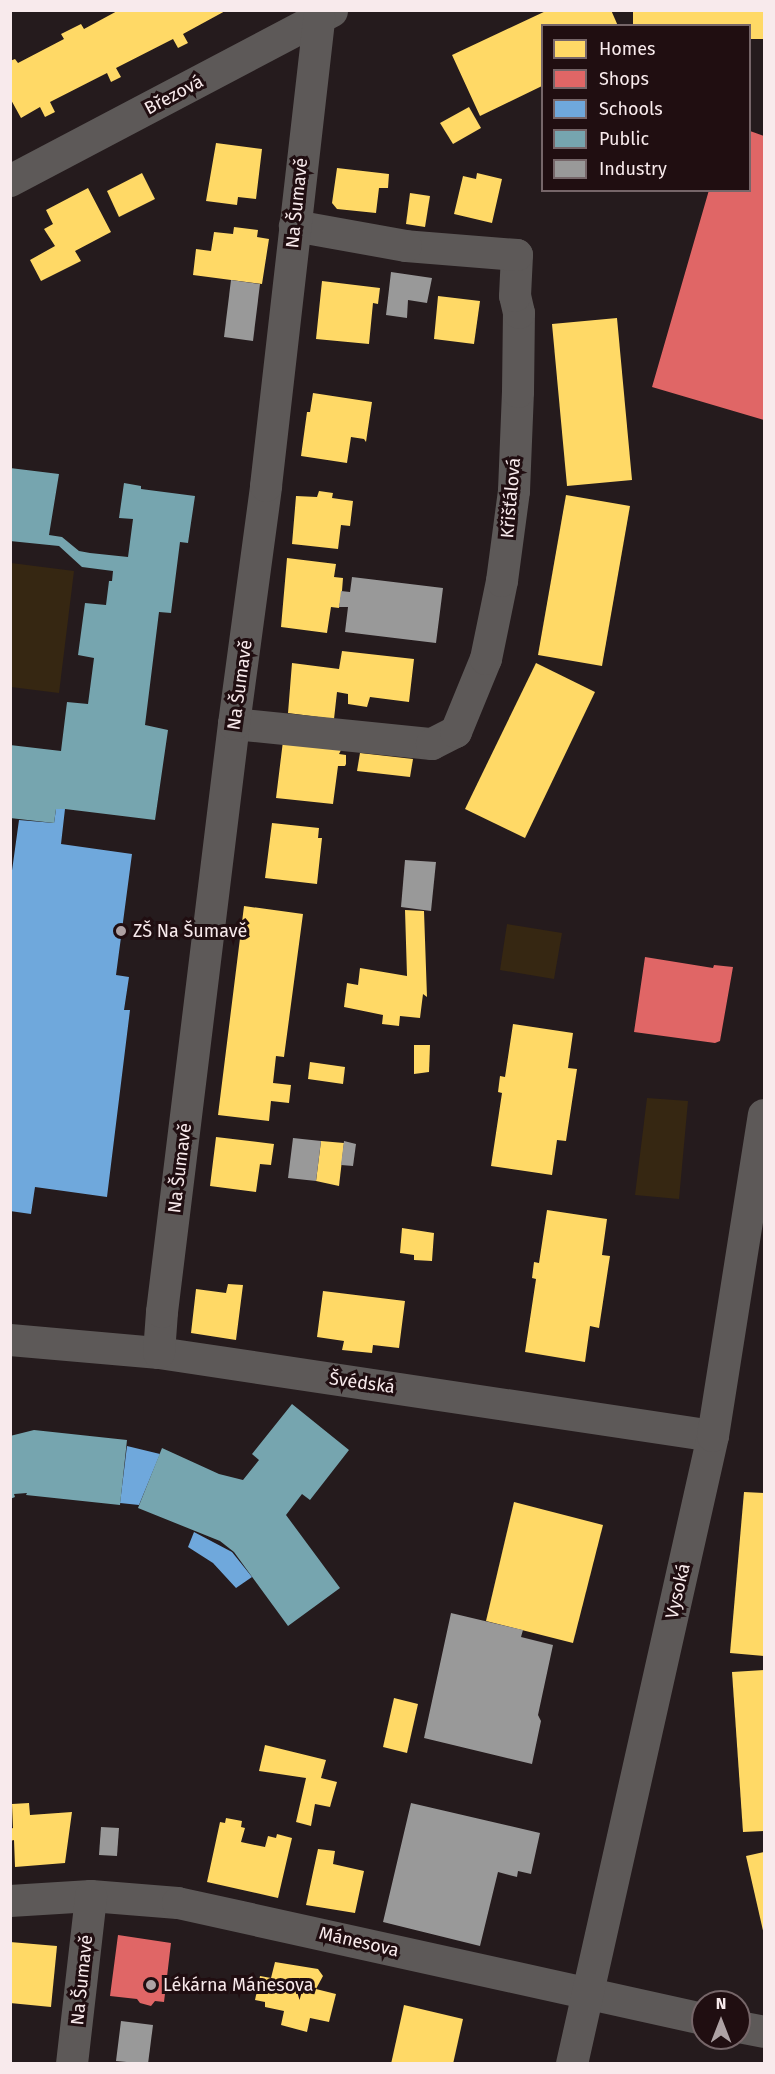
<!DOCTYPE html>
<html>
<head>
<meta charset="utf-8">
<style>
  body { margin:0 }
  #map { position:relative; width:775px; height:2074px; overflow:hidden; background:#251b1d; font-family:"Fira Sans",sans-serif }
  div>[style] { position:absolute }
  .green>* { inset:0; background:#362712 }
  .homes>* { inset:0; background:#ffd966 }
  .shops>* { inset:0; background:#e06666 }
  .schools>* { inset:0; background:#6fa8dc }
  .public>* { inset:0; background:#76a5af }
  .industry>* { inset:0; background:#999 }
  .street>* { height:32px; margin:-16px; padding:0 16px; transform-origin:16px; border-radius:16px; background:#5d5958 }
  .dots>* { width:16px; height:16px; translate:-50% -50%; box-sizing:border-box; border:3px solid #200e11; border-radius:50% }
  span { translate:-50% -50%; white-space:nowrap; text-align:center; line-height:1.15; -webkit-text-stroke:6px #200e11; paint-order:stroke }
  .street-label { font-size:18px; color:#f8eaec }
  .poi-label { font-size:18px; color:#f8eaec }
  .left { translate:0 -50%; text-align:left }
  .frame { position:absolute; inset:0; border:12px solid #f8eaec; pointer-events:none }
  .legend { position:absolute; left:541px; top:24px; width:210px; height:168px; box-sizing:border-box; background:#200e11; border:2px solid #766669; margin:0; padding:8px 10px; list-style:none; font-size:18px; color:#f8eaec }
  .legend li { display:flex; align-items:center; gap:12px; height:30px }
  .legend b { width:30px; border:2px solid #766669 }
  .north { position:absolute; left:691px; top:1990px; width:60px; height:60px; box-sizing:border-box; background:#200e11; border:2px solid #766669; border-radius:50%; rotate:0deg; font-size:16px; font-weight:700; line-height:24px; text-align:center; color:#f8eaec }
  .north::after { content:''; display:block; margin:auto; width:21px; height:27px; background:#aea2a4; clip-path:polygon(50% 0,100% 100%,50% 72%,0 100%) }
</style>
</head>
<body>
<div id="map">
  <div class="green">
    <i style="clip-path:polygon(11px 563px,74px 571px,59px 693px,11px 687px)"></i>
    <i style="clip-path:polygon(507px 924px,562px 933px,554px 979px,500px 970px)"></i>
    <i style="clip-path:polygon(647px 1098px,688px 1101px,679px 1199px,635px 1195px)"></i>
  </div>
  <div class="homes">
    <i style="clip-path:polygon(119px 10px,227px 10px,183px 34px,188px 43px,178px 48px,173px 39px,116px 68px,121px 77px,111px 82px,107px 73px,50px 102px,55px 112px,45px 117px,40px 107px,21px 118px,10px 98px,10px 61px,15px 59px,18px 63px,64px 39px,61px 34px,81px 24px,84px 29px)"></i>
    <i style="clip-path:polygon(548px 10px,611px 10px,618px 26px,542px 26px,542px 86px,480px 116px,452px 55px)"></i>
    <i style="clip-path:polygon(633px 10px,764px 10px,764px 39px,750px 39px,750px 26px,633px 26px)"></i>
    <i style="clip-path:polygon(469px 107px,481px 128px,453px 144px,440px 123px)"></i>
    <i style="clip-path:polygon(216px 143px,262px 149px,256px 199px,238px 197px,237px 205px,206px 201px)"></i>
    <i style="clip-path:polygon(337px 168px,389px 174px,388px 188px,379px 188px,376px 213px,337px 209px,332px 203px)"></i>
    <i style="clip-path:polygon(142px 173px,155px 199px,119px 217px,107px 191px)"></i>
    <i style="clip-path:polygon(477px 173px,502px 179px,492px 223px,454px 214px,463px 176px,476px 179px)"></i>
    <i style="clip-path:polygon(88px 188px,111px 232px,75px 251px,81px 261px,41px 281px,30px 260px,55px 246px,44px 229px,53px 224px,46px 210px)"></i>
    <i style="clip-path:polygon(410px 193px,430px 196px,425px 227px,406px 224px)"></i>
    <i style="clip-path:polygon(234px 227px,258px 230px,257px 237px,269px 239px,262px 284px,193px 275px,196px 249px,211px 251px,214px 232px,233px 234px)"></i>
    <i style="clip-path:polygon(322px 281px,380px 288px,378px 304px,373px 303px,369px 344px,316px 339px)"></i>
    <i style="clip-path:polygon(438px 296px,480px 301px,474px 344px,434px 339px)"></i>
    <i style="clip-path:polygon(617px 318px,632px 480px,567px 486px,552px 324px)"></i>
    <i style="clip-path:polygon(313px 393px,372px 402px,366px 442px,364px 439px,351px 437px,347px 463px,301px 456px,307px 412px,310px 412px)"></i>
    <i style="clip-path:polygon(319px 491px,333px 493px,332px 498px,353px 501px,350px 526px,341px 525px,338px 549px,292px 544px,296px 496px,317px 497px)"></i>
    <i style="clip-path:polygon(566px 495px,630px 506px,602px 666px,538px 655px)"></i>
    <i style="clip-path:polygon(287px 558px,336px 564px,334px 577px,343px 578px,342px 591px,339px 608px,331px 607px,327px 633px,281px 627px)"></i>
    <i style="clip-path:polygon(342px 651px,414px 659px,409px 702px,370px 697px,367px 707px,348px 704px,348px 694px,337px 692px,334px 719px,288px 713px,292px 663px,339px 669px)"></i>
    <i style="clip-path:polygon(536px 663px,595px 692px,525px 838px,465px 809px)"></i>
    <i style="clip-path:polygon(283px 741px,342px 748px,339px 754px,346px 755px,346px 764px,345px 766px,338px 766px,333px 804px,276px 798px)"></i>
    <i style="clip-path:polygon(360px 753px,413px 759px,410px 777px,357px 771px)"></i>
    <i style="clip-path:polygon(272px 823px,319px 828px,318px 838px,322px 838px,317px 884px,265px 878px)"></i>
    <i style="clip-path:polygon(244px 906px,303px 914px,284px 1057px,276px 1056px,273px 1083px,291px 1085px,289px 1103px,271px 1101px,269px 1121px,218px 1115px)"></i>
    <i style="clip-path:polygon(405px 910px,424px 911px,427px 997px,423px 994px,420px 1018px,400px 1016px,399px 1026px,382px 1024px,383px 1015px,344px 1007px,347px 983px,358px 985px,360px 968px,407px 976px)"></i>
    <i style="clip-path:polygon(513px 1024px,573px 1033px,568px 1068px,577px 1069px,566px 1141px,557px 1140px,552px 1175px,491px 1166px,502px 1093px,498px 1092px,500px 1076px,505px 1077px)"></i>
    <i style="clip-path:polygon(414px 1045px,430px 1045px,429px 1072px,414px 1074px)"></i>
    <i style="clip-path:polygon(310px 1062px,345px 1067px,343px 1084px,308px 1079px)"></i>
    <i style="clip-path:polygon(216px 1137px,274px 1144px,271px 1165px,260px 1164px,256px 1192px,210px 1186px)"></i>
    <i style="clip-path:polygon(321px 1141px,344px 1143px,339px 1186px,316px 1181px)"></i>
    <i style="clip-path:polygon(547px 1210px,607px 1219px,602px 1255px,610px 1256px,599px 1328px,590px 1326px,585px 1362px,525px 1352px,536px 1279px,532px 1278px,534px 1262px,539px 1263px)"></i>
    <i style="clip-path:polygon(402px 1228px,434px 1233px,432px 1261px,414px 1260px,414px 1255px,400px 1253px)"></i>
    <i style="clip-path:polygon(228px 1284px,243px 1285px,236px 1340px,191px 1333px,196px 1289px,226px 1293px)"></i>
    <i style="clip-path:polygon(323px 1291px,405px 1301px,399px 1348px,373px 1345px,372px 1353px,342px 1350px,344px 1341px,317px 1337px)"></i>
    <i style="clip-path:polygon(744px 1492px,764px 1493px,764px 1656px,730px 1653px)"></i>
    <i style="clip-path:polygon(514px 1502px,603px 1525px,573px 1643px,486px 1621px)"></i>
    <i style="clip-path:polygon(764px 1670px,764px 1831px,743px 1832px,732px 1672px)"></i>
    <i style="clip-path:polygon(394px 1698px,418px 1704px,407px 1753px,383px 1747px)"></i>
    <i style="clip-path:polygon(265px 1745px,326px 1760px,321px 1778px,337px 1782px,330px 1807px,315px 1804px,311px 1826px,296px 1822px,306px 1778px,259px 1771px)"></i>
    <i style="clip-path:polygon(29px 1803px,30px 1815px,72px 1812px,65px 1863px,15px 1867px,14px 1840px,10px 1841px,10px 1829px,13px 1828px,12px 1804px)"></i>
    <i style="clip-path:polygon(226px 1818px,242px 1821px,241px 1827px,245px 1828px,241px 1842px,265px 1847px,268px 1836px,276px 1838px,277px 1834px,292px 1838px,278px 1898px,207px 1882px,220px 1822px,225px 1823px)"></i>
    <i style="clip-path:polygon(318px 1849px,335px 1851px,333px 1864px,364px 1871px,355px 1913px,306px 1905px)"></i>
    <i style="clip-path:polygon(764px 1852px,764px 1935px,746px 1856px)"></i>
    <i style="clip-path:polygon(10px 1942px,57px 1946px,51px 2007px,10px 2003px)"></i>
    <i style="clip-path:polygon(275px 1962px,318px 1969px,323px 1976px,316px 1989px,336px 1994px,329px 2022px,310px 2018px,307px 2032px,281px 2025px,284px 2011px,265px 2007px,265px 2002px,255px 2000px,260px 1976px,271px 1978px)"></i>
    <i style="clip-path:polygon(404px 2005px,463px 2019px,453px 2064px,391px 2064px)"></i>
  </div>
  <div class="shops">
    <i style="clip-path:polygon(750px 131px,764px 136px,764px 420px,652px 387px,709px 190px,750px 190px)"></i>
    <i style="clip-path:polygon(645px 957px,713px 968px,714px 965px,733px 967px,720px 1041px,715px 1043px,634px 1032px)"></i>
    <i style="clip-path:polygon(118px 1935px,171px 1943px,164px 2002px,155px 2001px,151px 2006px,140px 2003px,137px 1999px,110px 1996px)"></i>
  </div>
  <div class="schools">
    <i style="clip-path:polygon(56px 809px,65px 809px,61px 844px,132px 854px,116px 975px,129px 977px,124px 1010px,130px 1010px,107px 1197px,35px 1187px,31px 1214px,10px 1211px,10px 885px,19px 820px,54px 823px)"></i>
    <i style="clip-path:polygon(127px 1446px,160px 1454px,139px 1505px,120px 1503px)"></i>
    <i style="clip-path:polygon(194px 1532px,232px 1552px,252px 1577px,236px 1588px,213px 1563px,188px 1547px)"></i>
  </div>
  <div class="public">
    <i style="clip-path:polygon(10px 468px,59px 474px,49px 535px,62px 537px,79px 551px,90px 553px,128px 557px,133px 519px,119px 518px,124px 483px,141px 486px,141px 489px,195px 496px,188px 543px,180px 542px,171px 613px,159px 612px,145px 725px,168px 730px,155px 820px,65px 809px,56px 809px,54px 823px,10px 818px,10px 745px,61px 751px,67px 702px,88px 704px,94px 658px,78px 655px,85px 603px,106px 605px,109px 581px,112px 581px,113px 571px,82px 567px,59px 546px,10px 541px)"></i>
    <i style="clip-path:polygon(292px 1404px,349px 1450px,310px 1500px,302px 1494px,286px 1515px,340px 1588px,288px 1626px,234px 1552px,220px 1541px,138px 1508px,162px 1448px,219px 1474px,243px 1480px,259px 1460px,252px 1454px)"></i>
    <i style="clip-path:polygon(34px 1430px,127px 1440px,120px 1505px,26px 1495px,27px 1493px,14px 1494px,15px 1497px,10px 1499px,10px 1436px)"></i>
  </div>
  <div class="industry">
    <i style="clip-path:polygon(391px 272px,432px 278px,427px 303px,408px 300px,407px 318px,386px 315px)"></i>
    <i style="clip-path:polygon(231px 280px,260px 284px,253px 341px,224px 337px)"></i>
    <i style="clip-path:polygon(352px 577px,443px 588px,436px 643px,345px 632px,348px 607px,339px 607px,341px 591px,350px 592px)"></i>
    <i style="clip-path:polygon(405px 860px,436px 862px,431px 911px,401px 907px)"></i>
    <i style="clip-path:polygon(293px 1138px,321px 1141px,316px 1181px,288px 1178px)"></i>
    <i style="clip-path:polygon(344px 1141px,356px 1144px,353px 1166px,341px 1165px)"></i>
    <i style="clip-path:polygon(451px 1613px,523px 1630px,521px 1637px,553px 1645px,538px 1715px,541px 1721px,532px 1764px,424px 1738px)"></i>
    <i style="clip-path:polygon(411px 1803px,540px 1833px,531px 1874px,518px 1871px,517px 1877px,498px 1872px,480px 1946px,383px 1922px)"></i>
    <i style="clip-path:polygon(101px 1827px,119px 1828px,117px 1856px,99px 1855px)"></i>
    <i style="clip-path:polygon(121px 2021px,153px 2025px,148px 2064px,116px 2061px)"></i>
  </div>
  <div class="street">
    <i style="left:10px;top:181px;width:364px;rotate:-27.8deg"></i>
    <i style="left:234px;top:724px;width:199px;rotate:5.8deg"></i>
    <i style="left:432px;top:744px;width:27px;rotate:-27deg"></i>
    <i style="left:456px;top:732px;width:79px;rotate:-67.7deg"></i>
    <i style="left:486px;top:659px;width:80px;rotate:-78.4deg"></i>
    <i style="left:502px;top:581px;width:91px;rotate:-82.4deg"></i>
    <i style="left:514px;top:491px;width:99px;rotate:-87.7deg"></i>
    <i style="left:518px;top:392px;width:79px;rotate:-89.3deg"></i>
    <i style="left:519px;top:313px;width:17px;rotate:-103deg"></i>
    <i style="left:515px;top:296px;width:41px;rotate:-87.2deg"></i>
    <i style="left:517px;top:255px;width:111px;rotate:-175.4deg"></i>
    <i style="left:406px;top:246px;width:113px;rotate:-169.8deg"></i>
    <i style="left:10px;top:1340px;width:150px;rotate:5deg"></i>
    <i style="left:159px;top:1353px;width:560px;rotate:8.52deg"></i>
    <i style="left:159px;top:1353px;width:41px;rotate:-85.8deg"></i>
    <i style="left:162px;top:1312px;width:592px;rotate:-83.02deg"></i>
    <i style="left:234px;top:724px;width:240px;rotate:-82.3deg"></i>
    <i style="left:266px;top:486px;width:471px;rotate:-83.5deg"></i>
    <i style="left:10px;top:1901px;width:81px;rotate:-3.5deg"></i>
    <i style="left:91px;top:1896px;width:87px;rotate:4.6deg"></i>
    <i style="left:178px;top:1903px;width:538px;rotate:12.46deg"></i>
    <i style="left:739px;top:2027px;width:25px;rotate:11deg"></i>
    <i style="left:72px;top:2064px;width:169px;rotate:-83.5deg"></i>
    <i style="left:572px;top:2064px;width:644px;rotate:-77.35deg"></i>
    <i style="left:713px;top:1436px;width:325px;rotate:-81deg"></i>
  </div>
  <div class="dots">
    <i style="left:121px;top:931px;background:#aea2a4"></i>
    <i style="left:151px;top:1985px;background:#aea2a4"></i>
  </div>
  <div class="street-label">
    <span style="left:174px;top:95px;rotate:-28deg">Březová</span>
    <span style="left:297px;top:203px;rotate:-84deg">Na Šumavě</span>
    <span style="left:511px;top:498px;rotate:-85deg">Křišťálová</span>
    <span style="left:240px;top:685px;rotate:-82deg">Na Šumavě</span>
    <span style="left:180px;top:1168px;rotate:-83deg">Na Šumavě</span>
    <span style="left:362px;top:1383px;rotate:8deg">Švédská</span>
    <span style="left:678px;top:1591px;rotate:-77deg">Vysoká</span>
    <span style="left:359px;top:1942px;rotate:13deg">Mánesova</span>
    <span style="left:82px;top:1980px;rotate:-84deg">Na Šumavě</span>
  </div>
  <div class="poi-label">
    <span class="left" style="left:133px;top:931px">ZŠ Na Šumavě</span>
    <span class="left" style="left:163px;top:1985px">Lékárna Mánesova</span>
  </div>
  <div class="frame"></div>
  <ul class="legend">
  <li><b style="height:16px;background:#ffd966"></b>Homes</li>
  <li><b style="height:16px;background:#e06666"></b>Shops</li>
  <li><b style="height:16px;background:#6fa8dc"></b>Schools</li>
  <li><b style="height:16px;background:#76a5af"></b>Public</li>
  <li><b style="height:16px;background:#999"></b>Industry</li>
  </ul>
  <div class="north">N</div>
</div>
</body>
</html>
